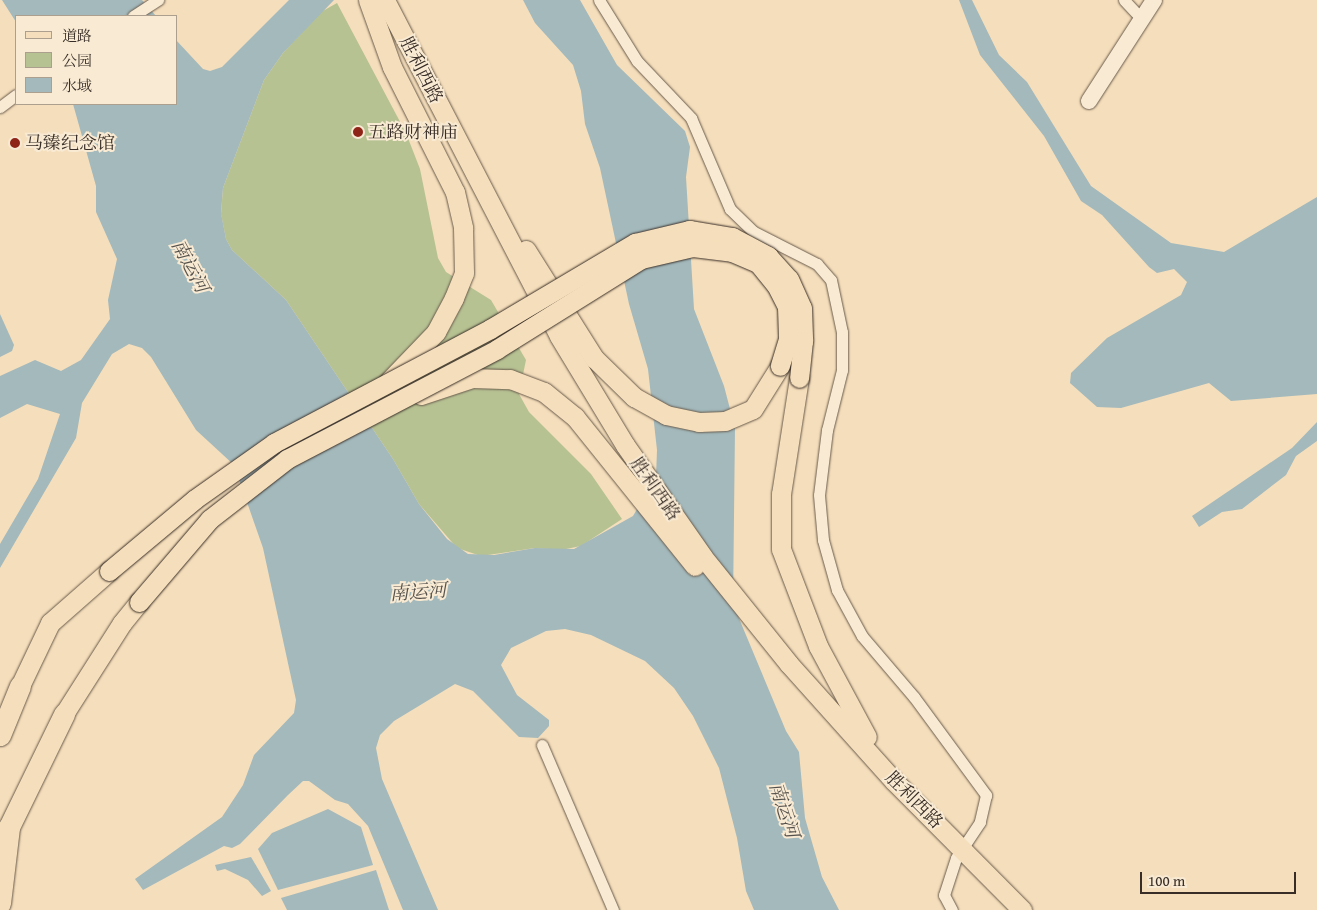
<!DOCTYPE html>
<html>
<head>
<meta charset="utf-8">
<style>
  body { margin:0 }
  #map { position:relative; width:1317px; height:910px; overflow:hidden; background:#f5debb; font-family:"Gentium Book Plus","Noto Serif SC",serif }
  div>[style] { position:absolute }
  .green>* { inset:0; background:#b7c293 }
  .water>* { inset:0; background:#a3b9bc }
  .roads { filter:drop-shadow(0 0 1px #685a4c) drop-shadow(0 0 1px #685a4c) }
  .street>* { height:11px; margin:-5.5px; padding:0 5.5px; transform-origin:5.5px; border-radius:5.5px; background:#f8ead3 }
  .secondary>* { height:16px; margin:-8px; padding:0 8px; transform-origin:8px; border-radius:8px; background:#f8ead3 }
  .primary>* { height:19px; margin:-9.5px; padding:0 9.5px; transform-origin:9.5px; border-radius:9.5px; background:#f5debb }
  .highway>* { height:21px; margin:-10.5px; padding:0 10.5px; transform-origin:10.5px; border-radius:10.5px; background:#f5debb }
  .bridges { filter:drop-shadow(0 0 1px #392e27) drop-shadow(0 0 1px #392e27) }
  .primary-bridge>* { height:19px; margin:-9.5px; padding:0 9.5px; transform-origin:9.5px; border-radius:9.5px; background:#f5debb }
  .dots>* { width:14px; height:14px; translate:-50% -50%; box-sizing:border-box; border:2px solid #f8ead3; border-radius:50% }
  span { translate:-50% -50%; white-space:nowrap; text-align:center; line-height:1.15; -webkit-text-stroke:4px #f8ead3; paint-order:stroke }
  .street-label { font-size:18px; color:#392e27 }
  .poi-label { font-size:18px; color:#392e27 }
  .left { translate:0 -50%; text-align:left }
  .water-label { font-size:19px; color:#54514c; font-style:italic }
  .legend { position:absolute; left:15px; top:15px; width:162px; height:90px; box-sizing:border-box; background:#f8ead3; border:1px solid #ac9f8e; margin:0; padding:6px 9px; list-style:none; font-size:15px; color:#392e27 }
  .legend li { display:flex; align-items:center; gap:10px; height:25px }
  .legend b { width:25px; border:1px solid #ac9f8e }
  .scale { position:absolute; left:1140px; top:872px; width:156px; height:22px; box-sizing:border-box; border:2px solid #392e27; border-top:0; padding-left:6px; font-size:15px; line-height:18px; white-space:nowrap; color:#392e27; -webkit-text-stroke:4px #f8ead3; paint-order:stroke }
</style>
</head>
<body>
<div id="map">
  <div class="green">
    <i style="clip-path:polygon(337px 3px,406px 133px,420px 169px,438px 258px,446px 272px,491px 300px,526px 360px,519px 394px,529px 412px,591px 474px,622px 519px,581px 546px,561px 550px,535px 548px,481px 556px,457px 548px,419px 504px,393px 459px,286px 300px,232px 250px,226px 239px,221px 214px,223px 188px,264px 80px,283px 53px,321px 12px)"></i>
  </div>
  <div class="water">
    <i style="clip-path:polygon(2px 0,142px 0,156px 16px,16px 16px,16px 22px)"></i>
    <i style="clip-path:polygon(289px 0,334px 0,283px 53px,264px 80px,223px 188px,221px 213px,226px 239px,232px 250px,286px 300px,393px 459px,419px 504px,447px 539px,468px 554px,494px 555px,535px 548px,574px 549px,633px 516px,656px 477px,657px 450px,648px 369px,629px 304px,600px 168px,585px 124px,581px 91px,573px 65px,535px 23px,523px 0,580px 0,617px 65px,685px 131px,690px 147px,686px 177px,694px 309px,724px 386px,735px 428px,733px 604px,786px 731px,799px 752px,805px 818px,822px 877px,839px 910px,754px 910px,746px 891px,737px 838px,719px 768px,693px 716px,674px 688px,645px 661px,591px 635px,565px 629px,546px 631px,511px 648px,501px 665px,517px 695px,549px 720px,549px 726px,538px 738px,519px 737px,473px 691px,455px 684px,394px 721px,380px 735px,376px 748px,382px 779px,438px 910px,403px 910px,368px 826px,348px 804px,335px 800px,309px 781px,303px 781px,288px 795px,240px 844px,232px 848px,224px 846px,143px 890px,135px 879px,222px 817px,243px 785px,254px 755px,294px 713px,296px 700px,263px 548px,234px 465px,196px 430px,151px 357px,142px 348px,129px 344px,112px 354px,82px 403px,76px 438px,0 568px,0 544px,38px 479px,60px 414px,27px 404px,0 418px,0 376px,35px 360px,61px 371px,81px 360px,110px 319px,108px 300px,117px 259px,96px 212px,96px 186px,73px 104px,176px 104px,176px 40px,203px 69px,210px 71px,222px 67px)"></i>
    <i style="clip-path:polygon(959px 0,972px 0,999px 55px,1027px 82px,1091px 186px,1171px 243px,1224px 252px,1317px 197px,1317px 394px,1231px 401px,1209px 383px,1121px 408px,1097px 407px,1070px 383px,1071px 373px,1107px 338px,1181px 295px,1187px 282px,1174px 269px,1157px 273px,1149px 267px,1102px 215px,1081px 201px,1044px 136px,980px 55px)"></i>
    <i style="clip-path:polygon(0 314px,14px 345px,12px 351px,0 357px)"></i>
    <i style="clip-path:polygon(1317px 422px,1317px 441px,1296px 456px,1286px 475px,1242px 509px,1222px 512px,1199px 527px,1192px 516px,1292px 448px)"></i>
    <i style="clip-path:polygon(328px 809px,361px 827px,373px 865px,278px 890px,258px 849px,272px 833px)"></i>
    <i style="clip-path:polygon(251px 857px,271px 891px,262px 896px,248px 880px,225px 869px,217px 871px,215px 865px)"></i>
    <i style="clip-path:polygon(376px 870px,389px 910px,287px 910px,281px 898px)"></i>
  </div>
  <div class="roads">
    <div class="street">
      <i style="left:599px;top:0;width:72px;rotate:58.1deg"></i>
      <i style="left:637px;top:61px;width:79px;rotate:46.5deg"></i>
      <i style="left:691px;top:118px;width:99px;rotate:66.8deg"></i>
      <i style="left:730px;top:209px;width:33px;rotate:44deg"></i>
      <i style="left:754px;top:232px;width:71px;rotate:26.9deg"></i>
      <i style="left:817px;top:264px;width:21px;rotate:49deg"></i>
      <i style="left:831px;top:280px;width:53px;rotate:78.1deg"></i>
      <i style="left:842px;top:332px;width:38px;rotate:90deg"></i>
      <i style="left:842px;top:370px;width:62px;rotate:104deg"></i>
      <i style="left:827px;top:430px;width:65px;rotate:97deg"></i>
      <i style="left:819px;top:495px;width:45px;rotate:84.9deg"></i>
      <i style="left:823px;top:540px;width:52px;rotate:74.4deg"></i>
      <i style="left:837px;top:590px;width:52px;rotate:61.5deg"></i>
      <i style="left:862px;top:636px;width:80px;rotate:49.6deg"></i>
      <i style="left:914px;top:697px;width:122px;rotate:53.7deg"></i>
      <i style="left:986px;top:795px;width:28px;rotate:103deg"></i>
      <i style="left:980px;top:822px;width:43px;rotate:123.7deg"></i>
      <i style="left:956px;top:858px;width:39px;rotate:108deg"></i>
      <i style="left:944px;top:895px;width:17px;rotate:62deg"></i>
      <i style="left:1124px;top:0;width:25px;rotate:47deg"></i>
      <i style="left:133px;top:16px;width:30px;rotate:-33deg"></i>
      <i style="left:0;top:107px;width:20px;rotate:-37deg"></i>
      <i style="left:542px;top:745px;width:180px;rotate:66.7deg"></i>
    </div>
    <div class="secondary">
      <i style="left:1089px;top:101px;width:120px;rotate:-57.2deg"></i>
    </div>
    <div class="primary">
      <i style="left:368px;top:0;width:71px;rotate:70.3deg"></i>
      <i style="left:392px;top:67px;width:140px;rotate:63.3deg"></i>
      <i style="left:455px;top:192px;width:37px;rotate:77deg"></i>
      <i style="left:463px;top:228px;width:45px;rotate:88.7deg"></i>
      <i style="left:464px;top:273px;width:27px;rotate:112deg"></i>
      <i style="left:454px;top:298px;width:38px;rotate:118deg"></i>
      <i style="left:436px;top:332px;width:68px;rotate:133.8deg"></i>
      <i style="left:385px;top:0;width:378px;rotate:62.6deg"></i>
      <i style="left:559px;top:336px;width:127px;rotate:58.8deg"></i>
      <i style="left:625px;top:445px;width:136px;rotate:55.1deg"></i>
      <i style="left:703px;top:557px;width:137px;rotate:51.2deg"></i>
      <i style="left:789px;top:664px;width:157px;rotate:48.1deg"></i>
      <i style="left:894px;top:781px;width:182px;rotate:45.2deg"></i>
      <i style="left:526px;top:250px;width:128px;rotate:57.8deg"></i>
      <i style="left:594px;top:358px;width:56px;rotate:44.3deg"></i>
      <i style="left:634px;top:397px;width:37px;rotate:29deg"></i>
      <i style="left:666px;top:415px;width:34px;rotate:12deg"></i>
      <i style="left:699px;top:422px;width:26px;rotate:-2deg"></i>
      <i style="left:725px;top:421px;width:30px;rotate:-23deg"></i>
      <i style="left:753px;top:409px;width:51px;rotate:-57.9deg"></i>
      <i style="left:799px;top:378px;width:117px;rotate:98.8deg"></i>
      <i style="left:781px;top:494px;width:55px;rotate:90deg"></i>
      <i style="left:781px;top:549px;width:104px;rotate:69.1deg"></i>
      <i style="left:818px;top:646px;width:103px;rotate:61.7deg"></i>
      <i style="left:421px;top:395px;width:54px;rotate:-18.4deg"></i>
      <i style="left:472px;top:378px;width:38px;rotate:2deg"></i>
      <i style="left:510px;top:379px;width:36px;rotate:21deg"></i>
      <i style="left:544px;top:392px;width:40px;rotate:39deg"></i>
      <i style="left:575px;top:417px;width:191px;rotate:51.2deg"></i>
      <i style="left:20px;top:686px;width:70px;rotate:-64.5deg"></i>
      <i style="left:50px;top:623px;width:79px;rotate:-41.4deg"></i>
      <i style="left:64px;top:714px;width:108px;rotate:-57.5deg"></i>
      <i style="left:122px;top:623px;width:27px;rotate:-51deg"></i>
    </div>
    <div class="highway">
      <i style="left:0;top:735px;width:53px;rotate:-67.8deg"></i>
      <i style="left:0;top:903px;width:77px;rotate:-83.2deg"></i>
      <i style="left:9px;top:827px;width:126px;rotate:-64deg"></i>
    </div>
  </div>
  <div class="bridges">
    <div class="primary-bridge">
      <i style="left:109px;top:571px;width:112px;rotate:-39.9deg"></i>
      <i style="left:195px;top:499px;width:97px;rotate:-35.3deg"></i>
      <i style="left:274px;top:443px;width:244px;rotate:-27.8deg"></i>
      <i style="left:490px;top:329px;width:169px;rotate:-30.7deg"></i>
      <i style="left:635px;top:243px;width:56px;rotate:-13.5deg"></i>
      <i style="left:689px;top:230px;width:44px;rotate:9.2deg"></i>
      <i style="left:732px;top:237px;width:41px;rotate:27.8deg"></i>
      <i style="left:768px;top:256px;width:31px;rotate:48deg"></i>
      <i style="left:789px;top:279px;width:32px;rotate:66deg"></i>
      <i style="left:802px;top:308px;width:33px;rotate:88deg"></i>
      <i style="left:803px;top:341px;width:37px;rotate:96deg"></i>
      <i style="left:139px;top:602px;width:109px;rotate:-49.5deg"></i>
      <i style="left:210px;top:519px;width:98px;rotate:-37.9deg"></i>
      <i style="left:287px;top:459px;width:237px;rotate:-27.6deg"></i>
      <i style="left:497px;top:349px;width:170px;rotate:-32deg"></i>
      <i style="left:641px;top:259px;width:53px;rotate:-13deg"></i>
      <i style="left:693px;top:247px;width:39px;rotate:7deg"></i>
      <i style="left:732px;top:252px;width:28px;rotate:23deg"></i>
      <i style="left:758px;top:263px;width:28px;rotate:51deg"></i>
      <i style="left:776px;top:285px;width:25px;rotate:63deg"></i>
      <i style="left:787px;top:307px;width:32px;rotate:88deg"></i>
      <i style="left:788px;top:339px;width:28px;rotate:107deg"></i>
    </div>
  </div>
  <div class="dots">
    <i style="left:358px;top:132px;background:#8f2418"></i>
    <i style="left:15px;top:143px;background:#8f2418"></i>
  </div>
  <div class="street-label">
    <span style="left:421px;top:70px;rotate:63deg">胜利西路</span>
    <span style="left:655px;top:489px;rotate:55deg">胜利西路</span>
    <span style="left:914px;top:800px;rotate:45deg">胜利西路</span>
  </div>
  <div class="poi-label">
    <span class="left" style="left:368px;top:132px">五路财神庙</span>
    <span class="left" style="left:25px;top:143px">马臻纪念馆</span>
  </div>
  <div class="water-label">
    <span style="left:190px;top:266px;rotate:62deg">南运河</span>
    <span style="left:418px;top:592px;rotate:-4deg">南运河</span>
    <span style="left:784px;top:810px;rotate:72deg">南运河</span>
  </div>
  <ul class="legend">
  <li><b style="height:6px;background:#f5debb"></b>道路</li>
  <li><b style="height:14px;background:#b7c293"></b>公园</li>
  <li><b style="height:14px;background:#a3b9bc"></b>水域</li>
  </ul>
  <div class="scale">100 m</div>
</div>
</body>
</html>
